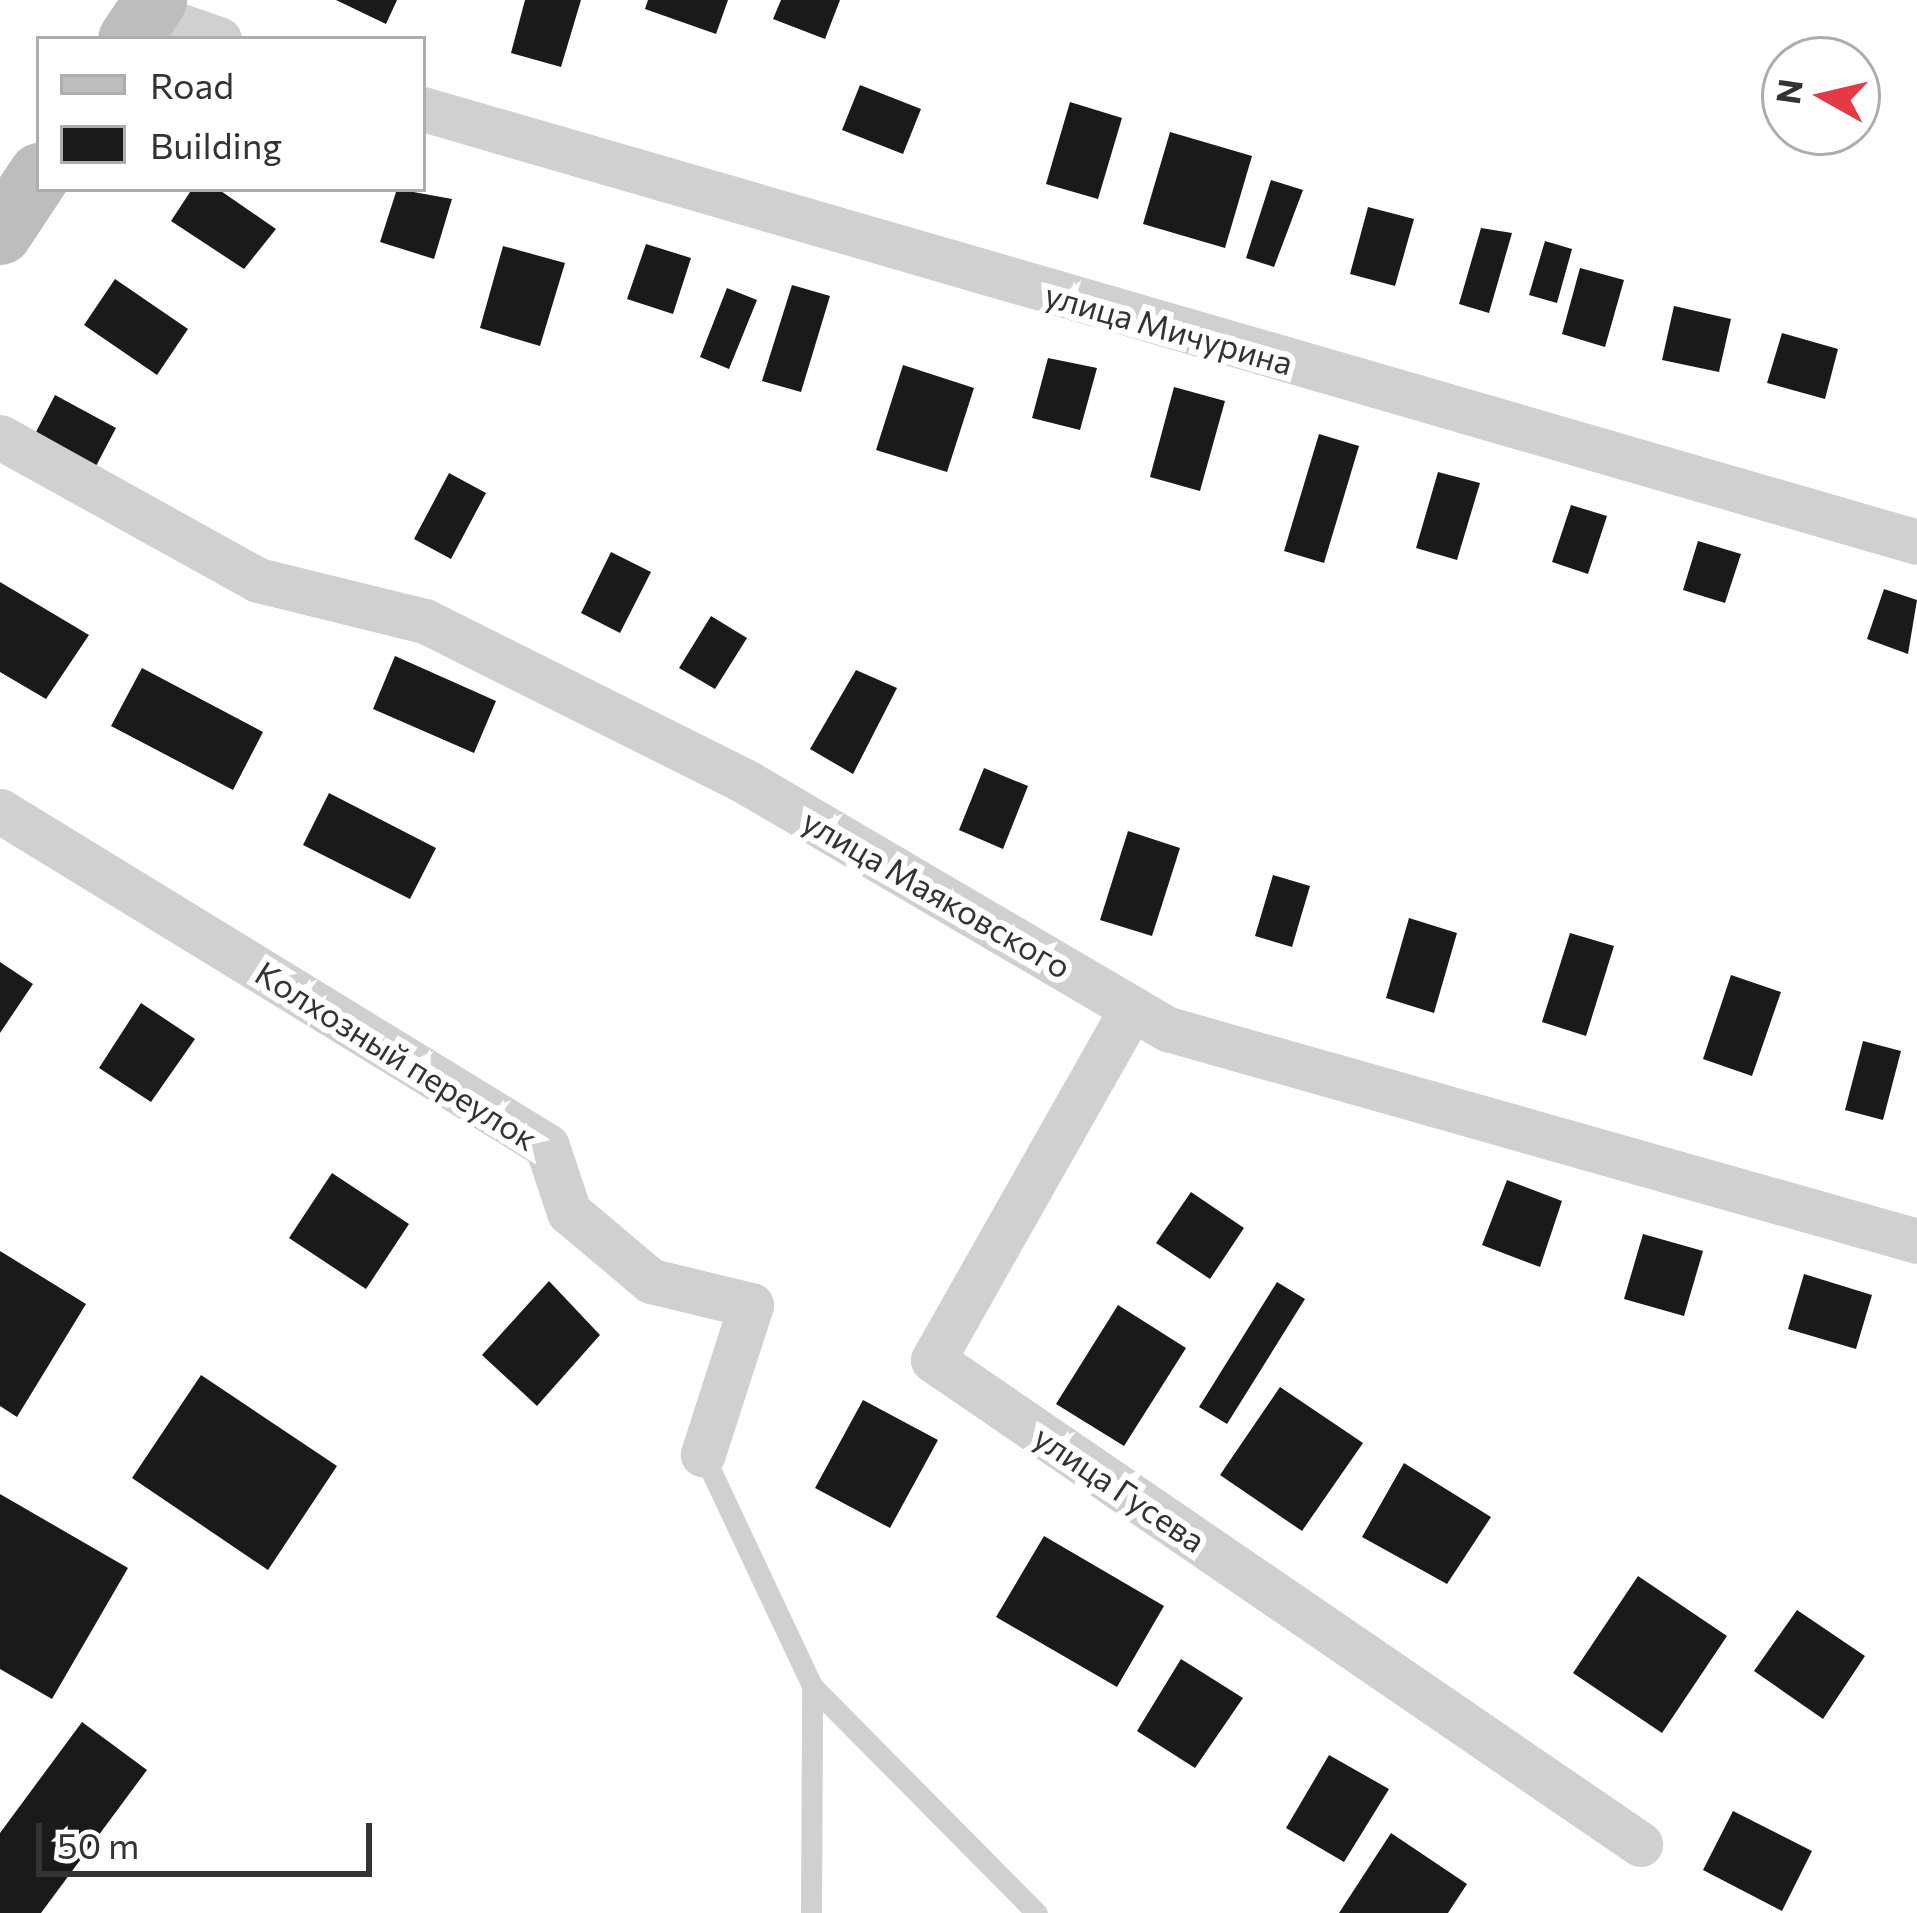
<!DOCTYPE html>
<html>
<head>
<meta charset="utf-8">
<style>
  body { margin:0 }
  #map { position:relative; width:1917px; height:1913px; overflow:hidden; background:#fff; font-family:Commissioner,sans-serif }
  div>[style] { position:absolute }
  .building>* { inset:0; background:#1a1a1a }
  .service>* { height:21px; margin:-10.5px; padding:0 10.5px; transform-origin:10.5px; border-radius:10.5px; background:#d0d0d0 }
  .minor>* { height:45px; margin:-22.5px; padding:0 22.5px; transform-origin:22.5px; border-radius:22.5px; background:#d0d0d0 }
  .secondary>* { height:63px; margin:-31.5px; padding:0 31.5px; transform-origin:31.5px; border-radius:31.5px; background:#bdbdbd }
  span { translate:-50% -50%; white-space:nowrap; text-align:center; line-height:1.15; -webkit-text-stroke:12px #fff; paint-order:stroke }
  .street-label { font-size:33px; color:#333 }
  .legend { position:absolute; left:36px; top:36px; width:390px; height:156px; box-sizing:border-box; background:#fff; border:3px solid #adadad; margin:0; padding:15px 21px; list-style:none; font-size:36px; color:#333 }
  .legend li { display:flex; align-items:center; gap:24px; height:60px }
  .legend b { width:60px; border:3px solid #adadad }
  .north { position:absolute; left:1761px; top:36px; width:120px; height:120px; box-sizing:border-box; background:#fff; border:3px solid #adadad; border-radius:50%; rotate:278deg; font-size:33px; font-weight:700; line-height:48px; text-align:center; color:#333 }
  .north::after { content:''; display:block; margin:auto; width:42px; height:54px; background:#e63946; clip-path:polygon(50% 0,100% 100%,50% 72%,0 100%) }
  .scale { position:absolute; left:36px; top:1823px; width:336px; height:54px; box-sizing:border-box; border:6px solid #333; border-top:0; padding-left:15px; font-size:36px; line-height:42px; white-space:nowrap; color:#333; -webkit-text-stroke:9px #fff; paint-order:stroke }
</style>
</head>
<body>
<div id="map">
  <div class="building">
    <i style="clip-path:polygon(336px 0,397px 0,386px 24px)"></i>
    <i style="clip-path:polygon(525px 0,581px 0,561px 67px,511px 53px)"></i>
    <i style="clip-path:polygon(648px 0,728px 0,716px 34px,645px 9px)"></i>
    <i style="clip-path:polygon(781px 0,840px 0,825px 39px,773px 19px)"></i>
    <i style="clip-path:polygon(860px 85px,921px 109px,903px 154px,842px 130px)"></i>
    <i style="clip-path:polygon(1070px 102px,1122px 118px,1098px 199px,1046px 184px)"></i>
    <i style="clip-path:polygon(1170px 132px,1252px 156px,1225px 248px,1143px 224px)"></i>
    <i style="clip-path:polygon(1271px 180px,1303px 190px,1274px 267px,1246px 258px)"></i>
    <i style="clip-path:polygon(192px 189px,218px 189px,276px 229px,244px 269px,171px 221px)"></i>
    <i style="clip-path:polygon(397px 189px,452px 199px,434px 259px,380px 242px)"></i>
    <i style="clip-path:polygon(1368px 207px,1414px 219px,1395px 286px,1350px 274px)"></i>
    <i style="clip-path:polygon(1481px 228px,1512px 233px,1489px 313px,1459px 304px)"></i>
    <i style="clip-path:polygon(1545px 241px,1572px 249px,1557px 303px,1529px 295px)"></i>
    <i style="clip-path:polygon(646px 244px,691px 258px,673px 314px,627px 299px)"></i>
    <i style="clip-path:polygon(503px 246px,565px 263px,540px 346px,480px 328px)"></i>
    <i style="clip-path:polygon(1580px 268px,1624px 280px,1605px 347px,1562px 334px)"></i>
    <i style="clip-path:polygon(115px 279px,188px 329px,157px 375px,84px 325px)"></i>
    <i style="clip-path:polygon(792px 285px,830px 296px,801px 392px,762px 381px)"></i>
    <i style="clip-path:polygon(727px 288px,757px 300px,729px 369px,700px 357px)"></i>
    <i style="clip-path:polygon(1674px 306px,1731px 319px,1719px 372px,1662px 360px)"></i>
    <i style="clip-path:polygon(1782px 333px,1838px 349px,1825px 399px,1767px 383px)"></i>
    <i style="clip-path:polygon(1048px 358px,1097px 368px,1080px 430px,1032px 418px)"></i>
    <i style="clip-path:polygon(903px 365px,974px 388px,947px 472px,876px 450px)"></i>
    <i style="clip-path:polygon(1174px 387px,1225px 401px,1200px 491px,1150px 477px)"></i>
    <i style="clip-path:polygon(55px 395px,116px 428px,96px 466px,35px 434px)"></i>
    <i style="clip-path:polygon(1319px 434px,1359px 446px,1324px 563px,1284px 551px)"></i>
    <i style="clip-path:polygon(1438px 472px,1480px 483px,1457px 560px,1416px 548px)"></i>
    <i style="clip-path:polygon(449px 473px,486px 493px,451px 559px,414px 539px)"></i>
    <i style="clip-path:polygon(1571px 505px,1607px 516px,1588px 574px,1552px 562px)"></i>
    <i style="clip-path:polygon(1698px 541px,1741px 554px,1725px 603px,1683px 590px)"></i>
    <i style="clip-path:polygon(611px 552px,651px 572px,620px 633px,581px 613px)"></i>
    <i style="clip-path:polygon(0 582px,89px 635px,46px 699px,0 672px)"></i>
    <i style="clip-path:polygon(1884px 589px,1917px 600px,1908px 654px,1867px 639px)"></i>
    <i style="clip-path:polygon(711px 616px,747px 638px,715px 689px,679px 668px)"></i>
    <i style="clip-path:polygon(395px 656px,496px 701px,474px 753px,373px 709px)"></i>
    <i style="clip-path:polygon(142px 668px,263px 732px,233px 790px,111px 726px)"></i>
    <i style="clip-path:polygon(856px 670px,897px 688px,853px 774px,810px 749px)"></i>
    <i style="clip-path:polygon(984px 768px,1028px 786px,1003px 849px,959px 830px)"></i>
    <i style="clip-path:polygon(329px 793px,436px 848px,410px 899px,303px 845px)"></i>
    <i style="clip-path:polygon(1128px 831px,1180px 848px,1152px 936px,1100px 920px)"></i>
    <i style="clip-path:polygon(1273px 875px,1310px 886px,1292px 947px,1255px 936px)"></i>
    <i style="clip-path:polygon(1409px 918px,1457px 933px,1434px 1013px,1386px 998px)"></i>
    <i style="clip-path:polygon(1570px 933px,1614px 946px,1586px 1036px,1542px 1022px)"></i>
    <i style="clip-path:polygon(0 962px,33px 984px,0 1033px)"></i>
    <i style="clip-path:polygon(1731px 975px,1781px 992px,1752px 1076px,1703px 1059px)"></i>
    <i style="clip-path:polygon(141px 1003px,195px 1039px,151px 1102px,99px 1068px)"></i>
    <i style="clip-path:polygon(1863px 1041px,1901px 1051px,1883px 1120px,1845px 1110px)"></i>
    <i style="clip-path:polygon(332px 1173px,409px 1224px,366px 1289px,289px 1238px)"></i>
    <i style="clip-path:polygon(1507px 1180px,1562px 1201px,1540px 1267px,1482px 1245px)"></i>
    <i style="clip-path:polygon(1191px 1192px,1244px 1228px,1210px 1279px,1156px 1243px)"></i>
    <i style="clip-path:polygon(1643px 1234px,1703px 1251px,1684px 1316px,1624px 1299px)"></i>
    <i style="clip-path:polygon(0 1251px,86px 1304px,17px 1417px,0 1406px)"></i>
    <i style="clip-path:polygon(1804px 1274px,1872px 1295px,1856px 1349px,1788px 1329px)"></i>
    <i style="clip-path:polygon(549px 1281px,600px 1335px,537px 1406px,482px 1355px)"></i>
    <i style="clip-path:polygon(1277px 1282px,1305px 1299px,1227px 1424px,1199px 1407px)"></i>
    <i style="clip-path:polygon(1118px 1305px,1186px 1348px,1124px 1446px,1056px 1404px)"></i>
    <i style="clip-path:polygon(201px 1375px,337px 1466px,268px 1570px,132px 1478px)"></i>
    <i style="clip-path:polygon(1280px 1387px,1363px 1443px,1302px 1531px,1220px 1475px)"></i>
    <i style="clip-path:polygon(863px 1400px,938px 1440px,890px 1528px,815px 1488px)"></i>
    <i style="clip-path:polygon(1404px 1463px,1491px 1517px,1447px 1584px,1362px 1537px)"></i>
    <i style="clip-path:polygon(0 1494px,128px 1568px,52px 1699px,0 1669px)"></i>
    <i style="clip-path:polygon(1044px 1536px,1164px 1606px,1117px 1687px,996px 1617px)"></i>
    <i style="clip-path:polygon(1638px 1576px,1727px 1636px,1662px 1733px,1573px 1673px)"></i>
    <i style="clip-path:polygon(1797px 1610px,1865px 1656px,1823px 1719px,1754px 1671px)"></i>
    <i style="clip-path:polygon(1181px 1659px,1243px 1698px,1195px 1768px,1137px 1731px)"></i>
    <i style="clip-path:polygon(82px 1722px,147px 1770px,41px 1913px,0 1913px,0 1833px)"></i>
    <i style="clip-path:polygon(1329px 1755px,1389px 1789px,1344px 1862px,1286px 1828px)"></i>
    <i style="clip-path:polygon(1733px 1811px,1812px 1851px,1782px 1911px,1703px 1870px)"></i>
    <i style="clip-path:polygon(1391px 1833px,1467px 1884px,1448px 1913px,1339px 1913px)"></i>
  </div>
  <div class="service">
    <i style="left:703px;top:1454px;width:256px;rotate:64.8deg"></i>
    <i style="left:812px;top:1686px;width:320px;rotate:45.3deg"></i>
    <i style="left:811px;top:1913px;width:227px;rotate:-89.7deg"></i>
  </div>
  <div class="minor">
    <i style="left:146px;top:14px;width:77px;rotate:18.9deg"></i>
    <i style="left:423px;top:109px;width:1555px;rotate:16.16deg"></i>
    <i style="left:0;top:437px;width:295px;rotate:29deg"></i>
    <i style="left:258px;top:580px;width:172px;rotate:13.8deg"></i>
    <i style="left:425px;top:621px;width:361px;rotate:26.6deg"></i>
    <i style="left:748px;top:783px;width:487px;rotate:30.4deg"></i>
    <i style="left:1168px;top:1029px;width:778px;rotate:15.8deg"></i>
    <i style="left:0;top:811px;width:641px;rotate:31.48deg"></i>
    <i style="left:547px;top:1146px;width:70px;rotate:71.6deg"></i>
    <i style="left:569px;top:1212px;width:107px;rotate:40.1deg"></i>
    <i style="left:651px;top:1281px;width:103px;rotate:13.5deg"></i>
    <i style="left:751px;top:1305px;width:157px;rotate:107.9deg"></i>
    <i style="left:1132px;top:1008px;width:404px;rotate:119.5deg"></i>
    <i style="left:933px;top:1360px;width:857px;rotate:34.39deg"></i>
  </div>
  <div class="secondary">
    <i style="left:129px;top:39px;width:47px;rotate:-56.3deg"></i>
    <i style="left:0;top:233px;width:71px;rotate:-56.5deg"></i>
  </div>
  <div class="street-label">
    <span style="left:1169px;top:328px;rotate:16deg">улица Мичурина</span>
    <span style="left:937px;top:893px;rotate:30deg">улица Маяковского</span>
    <span style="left:397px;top:1055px;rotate:32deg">Колхозный переулок</span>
    <span style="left:1120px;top:1488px;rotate:34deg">улица Гусева</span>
  </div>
  <ul class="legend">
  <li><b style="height:15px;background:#bdbdbd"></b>Road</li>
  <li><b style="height:33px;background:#1a1a1a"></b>Building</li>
  </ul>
  <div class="north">N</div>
  <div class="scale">50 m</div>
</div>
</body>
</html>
